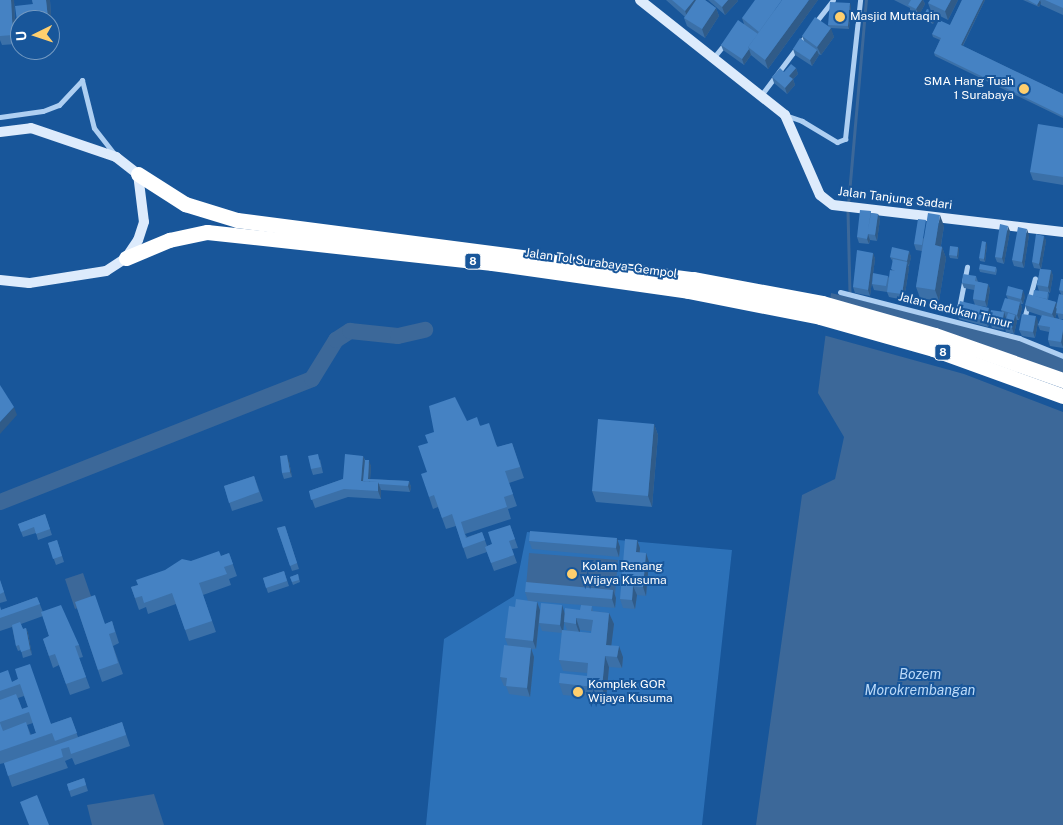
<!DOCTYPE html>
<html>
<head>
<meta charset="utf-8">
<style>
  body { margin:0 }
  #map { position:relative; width:1063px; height:825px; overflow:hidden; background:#18569a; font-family:"Public Sans",sans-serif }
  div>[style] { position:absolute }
  .green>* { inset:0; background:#2c71b8 }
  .water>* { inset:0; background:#3c6899 }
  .pier>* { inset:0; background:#18569a }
  .stream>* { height:2.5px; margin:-1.25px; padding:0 1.25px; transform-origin:1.25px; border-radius:1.25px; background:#3c6899 }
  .river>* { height:16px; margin:-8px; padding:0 8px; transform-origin:8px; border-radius:8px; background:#3c6899 }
  .street>* { height:5px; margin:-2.5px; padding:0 2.5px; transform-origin:2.5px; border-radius:2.5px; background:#aecff2 }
  .secondary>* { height:10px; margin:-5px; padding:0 5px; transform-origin:5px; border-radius:5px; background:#ddebfc }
  .highway>* { height:15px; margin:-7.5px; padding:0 7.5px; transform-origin:7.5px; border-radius:7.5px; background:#fff }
  .wall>* { inset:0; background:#3b70a8 }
  .shaded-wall>* { inset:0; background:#305b88 }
  .building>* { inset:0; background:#4582c3 }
  .dots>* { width:14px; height:14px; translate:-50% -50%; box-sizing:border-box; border:2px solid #18569a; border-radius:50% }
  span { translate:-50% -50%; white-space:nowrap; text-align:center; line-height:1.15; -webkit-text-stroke:4px #18569a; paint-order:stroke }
  .shield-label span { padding:1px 4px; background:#18569a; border:1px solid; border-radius:4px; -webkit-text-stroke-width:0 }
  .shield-label { font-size:11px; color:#fff; font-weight:700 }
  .poi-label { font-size:12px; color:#fff }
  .left { translate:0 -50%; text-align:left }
  .right { translate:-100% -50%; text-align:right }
  .street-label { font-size:12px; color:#fff }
  .water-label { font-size:14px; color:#bad9f8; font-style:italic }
  .north { position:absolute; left:10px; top:10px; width:50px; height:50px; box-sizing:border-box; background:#18569a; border:1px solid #749ac2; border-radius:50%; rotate:266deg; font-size:14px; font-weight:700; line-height:20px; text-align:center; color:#fff }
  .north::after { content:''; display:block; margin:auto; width:18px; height:22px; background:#ffcf6e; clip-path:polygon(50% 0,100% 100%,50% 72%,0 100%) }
</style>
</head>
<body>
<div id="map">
  <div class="green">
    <i style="clip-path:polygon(527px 532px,732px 550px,702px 825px,426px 825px,444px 639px,514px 596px)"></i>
  </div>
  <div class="water">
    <i style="clip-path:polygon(831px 293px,1015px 338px,1063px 359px,1063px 825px,756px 825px,802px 495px,835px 479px,844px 437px,818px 393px)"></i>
    <i style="clip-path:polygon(529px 553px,618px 560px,615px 595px,526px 587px)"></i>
    <i style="clip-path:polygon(83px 573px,93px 602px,75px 609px,65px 579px)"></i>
    <i style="clip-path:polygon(154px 794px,164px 825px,92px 825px,87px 805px)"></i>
  </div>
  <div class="pier">
    <i style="clip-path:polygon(825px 325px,1063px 375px,1063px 412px,964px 374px,823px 335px)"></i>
  </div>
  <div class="stream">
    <i style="left:848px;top:205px;width:206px;rotate:-85deg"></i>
    <i style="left:848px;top:211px;width:84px;rotate:88.6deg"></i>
  </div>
  <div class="river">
    <i style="left:0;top:502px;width:335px;rotate:-21.5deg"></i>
    <i style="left:312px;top:379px;width:46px;rotate:-58.4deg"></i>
    <i style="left:336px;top:340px;width:17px;rotate:-33deg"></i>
    <i style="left:350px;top:331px;width:48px;rotate:5.9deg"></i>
    <i style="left:398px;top:336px;width:28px;rotate:-13deg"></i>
  </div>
  <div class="street">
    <i style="left:815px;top:23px;width:29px;rotate:-52deg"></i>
    <i style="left:714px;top:57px;width:19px;rotate:-51deg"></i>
    <i style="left:82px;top:80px;width:49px;rotate:76deg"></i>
    <i style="left:94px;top:128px;width:33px;rotate:52deg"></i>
    <i style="left:762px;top:94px;width:75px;rotate:-53.1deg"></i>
    <i style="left:785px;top:115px;width:18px;rotate:19deg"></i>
    <i style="left:802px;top:121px;width:41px;rotate:31deg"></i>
    <i style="left:837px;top:142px;width:9px;rotate:-21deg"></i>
    <i style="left:845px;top:139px;width:140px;rotate:-83.8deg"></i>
    <i style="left:0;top:117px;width:43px;rotate:-7.9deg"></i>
    <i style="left:43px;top:111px;width:17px;rotate:-21deg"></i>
    <i style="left:59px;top:105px;width:34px;rotate:-47deg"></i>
    <i style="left:840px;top:292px;width:185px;rotate:14.4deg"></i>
    <i style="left:1019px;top:338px;width:48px;rotate:22.2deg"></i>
    <i style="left:959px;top:308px;width:42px;rotate:-79deg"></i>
    <i style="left:1024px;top:319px;width:42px;rotate:-75deg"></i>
  </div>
  <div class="secondary">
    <i style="left:640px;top:0;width:185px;rotate:38.4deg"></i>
    <i style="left:785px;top:115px;width:87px;rotate:66.4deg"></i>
    <i style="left:820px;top:195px;width:16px;rotate:38deg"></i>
    <i style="left:833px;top:205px;width:232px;rotate:6.7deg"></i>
    <i style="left:0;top:132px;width:31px;rotate:-7deg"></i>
    <i style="left:31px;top:128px;width:90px;rotate:18.8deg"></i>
    <i style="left:116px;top:157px;width:28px;rotate:38deg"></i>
    <i style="left:138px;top:174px;width:48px;rotate:82.9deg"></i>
    <i style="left:144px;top:222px;width:19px;rotate:108deg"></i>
    <i style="left:138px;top:240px;width:22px;rotate:124deg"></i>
    <i style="left:126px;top:258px;width:24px;rotate:147deg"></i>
    <i style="left:106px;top:271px;width:78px;rotate:171.1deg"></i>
    <i style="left:29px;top:283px;width:29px;rotate:-174deg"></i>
  </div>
  <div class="highway">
    <i style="left:138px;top:174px;width:56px;rotate:32.6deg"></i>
    <i style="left:185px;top:204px;width:54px;rotate:17.1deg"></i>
    <i style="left:237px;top:220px;width:461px;rotate:7.4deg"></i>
    <i style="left:694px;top:279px;width:130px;rotate:10.6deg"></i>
    <i style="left:822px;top:303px;width:117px;rotate:15.8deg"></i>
    <i style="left:935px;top:335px;width:136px;rotate:19.4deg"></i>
    <i style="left:126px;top:258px;width:47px;rotate:-22.7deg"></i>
    <i style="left:169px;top:240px;width:39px;rotate:-12deg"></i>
    <i style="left:207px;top:232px;width:287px;rotate:6.2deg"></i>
    <i style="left:492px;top:263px;width:198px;rotate:8.1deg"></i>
    <i style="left:688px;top:291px;width:135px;rotate:11.1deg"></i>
    <i style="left:820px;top:317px;width:117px;rotate:15.8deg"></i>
    <i style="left:933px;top:349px;width:138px;rotate:19.9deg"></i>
  </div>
  <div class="wall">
    <i style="clip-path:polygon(0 0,14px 0,16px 44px,2px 45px,0 40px)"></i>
    <i style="clip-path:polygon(32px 0,50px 0,52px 30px,50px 30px,50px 20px,20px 20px,20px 28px,17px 21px,33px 4px)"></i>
    <i style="clip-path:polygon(666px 0,705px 0,716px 8px,719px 16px,705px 38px,687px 26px,684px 18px,685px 17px)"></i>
    <i style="clip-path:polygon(708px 0,737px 0,738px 1px,725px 15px)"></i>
    <i style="clip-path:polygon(818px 0,768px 69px,751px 55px,744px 65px,723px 50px,721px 45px,744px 24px,742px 18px)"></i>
    <i style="clip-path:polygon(894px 0,923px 0,925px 4px,919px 15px,910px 10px,910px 8px)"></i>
    <i style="clip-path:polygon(958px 0,948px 20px,936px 14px,937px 16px,933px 24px,924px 20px,923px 17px,931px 11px,928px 3px)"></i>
    <i style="clip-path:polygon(962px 0,985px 0,963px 46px,1063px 94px,1063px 118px,935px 56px,934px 53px,940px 40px,933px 37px,932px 34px,950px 25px)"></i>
    <i style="clip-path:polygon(1023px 0,1063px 0,1063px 15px,1041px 5px,1041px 3px,1039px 7px)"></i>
    <i style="clip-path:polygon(851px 6px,849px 29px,830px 28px,834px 37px,821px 55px,818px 54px,819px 55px,812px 66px,795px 55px,793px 49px,804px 41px,802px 36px,829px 27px,828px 25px)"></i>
    <i style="clip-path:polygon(796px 68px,798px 74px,793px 79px,795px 85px,787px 94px,774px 83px,772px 77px,784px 72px)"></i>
    <i style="clip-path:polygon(1063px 128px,1063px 185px,1033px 180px,1030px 172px)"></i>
    <i style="clip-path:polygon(871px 211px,871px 213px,878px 214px,880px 219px,877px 241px,870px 240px,869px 244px,859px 243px,857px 237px)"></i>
    <i style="clip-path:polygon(944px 226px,941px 246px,942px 247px,946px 258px,939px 301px,920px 298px,916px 287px,922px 251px,916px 250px,914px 244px)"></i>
    <i style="clip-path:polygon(1010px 231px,1004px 264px,997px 262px,995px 257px)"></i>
    <i style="clip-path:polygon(1029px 235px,1024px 268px,1014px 266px,1012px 260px)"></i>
    <i style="clip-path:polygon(1044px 236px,1046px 241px,1041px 269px,1051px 270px,1053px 276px,1050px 293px,1048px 292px,1049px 295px,1048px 300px,1056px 302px,1057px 305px,1061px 294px,1059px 290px,1063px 279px,1063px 319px,1059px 319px,1057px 313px,1055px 318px,1063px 320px,1063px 348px,1050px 346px,1048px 340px,1049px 332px,1040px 330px,1038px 325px,1042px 316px,1027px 311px,1025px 305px,1039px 291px,1037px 285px,1040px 269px,1034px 268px,1032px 262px)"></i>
    <i style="clip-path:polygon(987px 245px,985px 262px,980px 261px,979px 258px)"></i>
    <i style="clip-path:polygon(958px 247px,959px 250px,958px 259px,950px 258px,949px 255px)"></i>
    <i style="clip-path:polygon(909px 251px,911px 257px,909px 266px,908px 266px,909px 268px,904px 300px,889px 297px,887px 292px,874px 290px,872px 284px,888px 276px,889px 278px,892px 270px,893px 262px,890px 257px)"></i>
    <i style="clip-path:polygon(873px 253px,875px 259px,870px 296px,855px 293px,853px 287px)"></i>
    <i style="clip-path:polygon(996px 267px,997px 270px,996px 275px,980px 272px,979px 269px)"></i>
    <i style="clip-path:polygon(976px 276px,978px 282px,988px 284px,990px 289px,987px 307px,975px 305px,991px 313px,1002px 312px,1001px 310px,1008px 299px,1006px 295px,1025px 296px,1023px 304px,1021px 304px,1022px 308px,1019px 320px,1017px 320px,1017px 321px,1014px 334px,1006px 332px,1005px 328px,1004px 330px,992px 328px,990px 322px,988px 327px,959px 319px,957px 314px,975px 305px,973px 299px,974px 290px,964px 288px,962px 283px)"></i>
    <i style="clip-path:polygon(1038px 322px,1035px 338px,1022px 336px,1019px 330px)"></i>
    <i style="clip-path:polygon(467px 421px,480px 425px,498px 447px,512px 443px,524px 478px,509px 483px,517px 506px,508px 509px,511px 519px,465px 534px,467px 537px,482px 532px,487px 546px,492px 544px,510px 525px,518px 548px,512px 549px,517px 563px,494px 571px,487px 552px,467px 559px,456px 526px,446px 529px,438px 507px,433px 509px,429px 497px,427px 472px)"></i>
    <i style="clip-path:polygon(654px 424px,658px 435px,652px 507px,596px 502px,592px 491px)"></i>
    <i style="clip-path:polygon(363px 456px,365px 460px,371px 466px,370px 479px,409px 481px,411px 487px,410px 492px,381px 490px,381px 499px,348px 497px,315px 508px,309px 491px,343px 479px)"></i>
    <i style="clip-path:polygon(320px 459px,323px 473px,313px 475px,311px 469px)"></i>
    <i style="clip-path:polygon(289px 461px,292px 477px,284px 479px,282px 473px)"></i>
    <i style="clip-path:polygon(254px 476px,263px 501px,232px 511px,224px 486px)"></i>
    <i style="clip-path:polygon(45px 514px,52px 535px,38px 540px,36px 533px,23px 537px,18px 524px)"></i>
    <i style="clip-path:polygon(285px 526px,299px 569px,292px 571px,277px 528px)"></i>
    <i style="clip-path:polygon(57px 540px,64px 562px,56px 565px,48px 543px)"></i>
    <i style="clip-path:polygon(637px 540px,640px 548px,640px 553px,646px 553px,649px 562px,646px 596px,637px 595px,635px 609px,623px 608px,620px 599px)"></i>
    <i style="clip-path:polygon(529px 541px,620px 547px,619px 557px,532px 549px)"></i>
    <i style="clip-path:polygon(229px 553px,237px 576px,229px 579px,231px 585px,203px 595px,216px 632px,189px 641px,176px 604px,148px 614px,146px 607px,139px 610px,131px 587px,138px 585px,191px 561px,221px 556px)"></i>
    <i style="clip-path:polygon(284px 571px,289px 586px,268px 593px,263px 578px)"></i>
    <i style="clip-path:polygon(298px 574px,300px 582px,293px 585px,290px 577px)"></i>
    <i style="clip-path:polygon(0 580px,7px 601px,0 603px)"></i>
    <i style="clip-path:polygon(evenodd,613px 590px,616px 598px,615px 608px,592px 606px,593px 611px,609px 613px,614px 624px,611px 645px,623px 657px,622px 668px,609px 667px,606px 699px,563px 695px,559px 683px,587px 676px,587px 673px,563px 671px,559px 660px,562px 633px,542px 631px,539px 623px,536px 649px,531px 649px,534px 657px,530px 697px,509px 694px,506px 686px,504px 686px,500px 677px,508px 646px,505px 638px,515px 607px,528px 601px,525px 592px,613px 590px,531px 601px,581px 605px,580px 610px,565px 613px,540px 610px,537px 602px,531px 601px,613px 590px,564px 622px,567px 630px,563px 630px,564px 622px,613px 590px,580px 630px,591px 631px,591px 633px,580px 632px,580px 630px)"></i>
    <i style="clip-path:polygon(37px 597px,43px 612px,79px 645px,83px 657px,79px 658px,90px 688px,70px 695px,59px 665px,53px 668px,43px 639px,49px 636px,43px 616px,21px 624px,23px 629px,26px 628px,28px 633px,32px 655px,23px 658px,21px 650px,18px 651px,16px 646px,12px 627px,0 631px,0 606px,1px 610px)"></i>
    <i style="clip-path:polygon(75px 602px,105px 624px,112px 621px,119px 643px,113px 646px,123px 674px,102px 682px)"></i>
    <i style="clip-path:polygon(evenodd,0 673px,12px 682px,18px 679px,51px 724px,71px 717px,78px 737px,122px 722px,130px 746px,75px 765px,72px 758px,65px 761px,68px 768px,12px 787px,4px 763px,0 764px,0 673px,24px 696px,28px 707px,22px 709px,18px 698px,24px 696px,0 673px,33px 723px,36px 733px,31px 735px,27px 725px,33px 723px)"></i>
    <i style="clip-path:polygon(84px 778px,88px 791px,71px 797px,67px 784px)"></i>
  </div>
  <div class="shaded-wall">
    <i style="clip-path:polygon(11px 0,14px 0,16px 44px,13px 35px)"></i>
    <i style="clip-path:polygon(46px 0,50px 0,52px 30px,50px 23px,50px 20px,49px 20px,48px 18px)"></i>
    <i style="clip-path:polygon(694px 0,697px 0,688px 19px,685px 11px)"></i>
    <i style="clip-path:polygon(728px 0,737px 0,738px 1px,725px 15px,722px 7px)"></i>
    <i style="clip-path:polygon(809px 0,818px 0,768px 69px,765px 60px)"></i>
    <i style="clip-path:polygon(922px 0,923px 0,925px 4px,919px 15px,916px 9px)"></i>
    <i style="clip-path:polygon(951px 0,958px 0,948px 20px,945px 11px)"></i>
    <i style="clip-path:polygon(983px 0,985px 0,962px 47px,961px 45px)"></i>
    <i style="clip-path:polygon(1040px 0,1041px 3px,1039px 7px,1037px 5px)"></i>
    <i style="clip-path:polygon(850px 3px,851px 6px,849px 29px,848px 26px)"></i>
    <i style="clip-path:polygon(716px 8px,719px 16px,705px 38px,702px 29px)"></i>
    <i style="clip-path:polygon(936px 13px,937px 16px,933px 24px,932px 21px)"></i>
    <i style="clip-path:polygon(831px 28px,834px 37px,821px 55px,817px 47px)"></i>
    <i style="clip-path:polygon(749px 49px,751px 55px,744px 65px,742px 59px)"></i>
    <i style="clip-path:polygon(817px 50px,819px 55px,812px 66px,810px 60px)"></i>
    <i style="clip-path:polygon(796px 68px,798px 74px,793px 79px,795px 85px,787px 94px,785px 88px,789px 76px)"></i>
    <i style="clip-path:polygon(878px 214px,880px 219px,877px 241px,875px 235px)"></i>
    <i style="clip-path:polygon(940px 215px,944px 226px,939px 257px,935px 245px)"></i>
    <i style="clip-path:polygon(1008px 226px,1010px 231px,1004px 264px,1002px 258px)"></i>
    <i style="clip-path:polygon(1027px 229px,1029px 235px,1024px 268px,1022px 262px)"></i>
    <i style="clip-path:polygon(868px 234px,870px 240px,869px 244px,867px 239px)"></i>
    <i style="clip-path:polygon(1044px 236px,1046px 241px,1041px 269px,1039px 264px)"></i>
    <i style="clip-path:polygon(986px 242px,987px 245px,985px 262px,984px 259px)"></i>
    <i style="clip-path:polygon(942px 247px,946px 258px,939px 301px,935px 290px)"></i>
    <i style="clip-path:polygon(958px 247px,959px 250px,958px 259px,957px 256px)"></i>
    <i style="clip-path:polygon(909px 251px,911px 257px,909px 266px,907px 261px)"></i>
    <i style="clip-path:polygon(873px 253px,875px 259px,870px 296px,868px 290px)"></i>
    <i style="clip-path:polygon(907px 262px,909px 268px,904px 300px,902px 294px)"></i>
    <i style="clip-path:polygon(1051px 270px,1053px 276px,1050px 293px,1048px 287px)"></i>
    <i style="clip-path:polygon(988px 284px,990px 289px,987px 307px,985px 301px)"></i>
    <i style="clip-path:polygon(1023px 290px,1025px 296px,1023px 304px,1021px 299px)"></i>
    <i style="clip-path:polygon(1020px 302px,1022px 308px,1019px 320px,1017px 315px)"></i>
    <i style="clip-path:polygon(1056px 302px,1058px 308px,1056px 308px,1057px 310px,1055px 319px,1052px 314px)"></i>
    <i style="clip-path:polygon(989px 308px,991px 314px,988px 327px,986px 321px)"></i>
    <i style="clip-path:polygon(1004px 312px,1006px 318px,1004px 326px,1004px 330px,1002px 324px)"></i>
    <i style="clip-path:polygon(1015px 315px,1017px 321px,1014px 334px,1012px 328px)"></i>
    <i style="clip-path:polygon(1036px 316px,1038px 322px,1035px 338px,1033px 332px)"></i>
    <i style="clip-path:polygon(1063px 330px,1063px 347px,1061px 342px)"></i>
    <i style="clip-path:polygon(14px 407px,17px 415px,0 434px,0 422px)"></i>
    <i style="clip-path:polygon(654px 424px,658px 435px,652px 507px,648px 496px)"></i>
    <i style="clip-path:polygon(287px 455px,289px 461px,292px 477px,290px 472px)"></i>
    <i style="clip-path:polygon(363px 456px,366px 464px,365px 483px,361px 481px)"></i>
    <i style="clip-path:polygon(369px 460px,371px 466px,370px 484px,368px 479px)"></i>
    <i style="clip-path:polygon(409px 481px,411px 487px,410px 492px,408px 486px)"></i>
    <i style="clip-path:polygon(378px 482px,381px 490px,381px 499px,378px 491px)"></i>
    <i style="clip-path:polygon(617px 538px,620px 547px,619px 557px,616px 548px)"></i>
    <i style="clip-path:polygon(637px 540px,640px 548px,639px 561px,636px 552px)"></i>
    <i style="clip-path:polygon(646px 553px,649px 562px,646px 596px,643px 587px)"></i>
    <i style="clip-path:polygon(633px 586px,637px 595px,635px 609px,632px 600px)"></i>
    <i style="clip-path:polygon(613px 590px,616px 598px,615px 608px,612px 599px)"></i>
    <i style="clip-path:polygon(537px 602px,540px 610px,536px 649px,533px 641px)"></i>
    <i style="clip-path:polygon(562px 605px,565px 614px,563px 633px,560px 625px)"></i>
    <i style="clip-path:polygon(609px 613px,614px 624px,610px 656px,606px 645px)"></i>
    <i style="clip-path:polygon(576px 618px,580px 630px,580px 635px,576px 624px)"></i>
    <i style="clip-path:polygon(26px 628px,28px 633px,32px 655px,30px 649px)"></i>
    <i style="clip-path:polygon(619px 646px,623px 657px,622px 668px,617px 657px)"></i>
    <i style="clip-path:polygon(531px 648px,534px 657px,530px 697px,527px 688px)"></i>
    <i style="clip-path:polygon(605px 656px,609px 667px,606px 699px,602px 688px)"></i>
  </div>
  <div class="building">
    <i style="clip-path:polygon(0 0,11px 0,13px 35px,0 36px)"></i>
    <i style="clip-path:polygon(32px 0,46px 0,48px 18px,20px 20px,20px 21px,17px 21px,15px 6px,33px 4px)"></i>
    <i style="clip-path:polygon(672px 0,694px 0,685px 11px)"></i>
    <i style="clip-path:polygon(696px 0,705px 0,716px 8px,702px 29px,684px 18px)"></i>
    <i style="clip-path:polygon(714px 0,728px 0,722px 7px)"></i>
    <i style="clip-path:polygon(755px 0,782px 0,759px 32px,742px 18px)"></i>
    <i style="clip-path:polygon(782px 0,809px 0,765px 60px,748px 47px)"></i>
    <i style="clip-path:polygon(911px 0,922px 0,916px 9px,908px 5px)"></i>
    <i style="clip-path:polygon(930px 0,951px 0,945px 11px,928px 3px)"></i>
    <i style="clip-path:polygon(962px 0,983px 0,961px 45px,1063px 94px,1063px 116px,934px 53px,941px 38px,932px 34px,939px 20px,950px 25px)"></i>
    <i style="clip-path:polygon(1028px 0,1040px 0,1037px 5px)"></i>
    <i style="clip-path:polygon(1045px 0,1063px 0,1063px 8px)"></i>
    <i style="clip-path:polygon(830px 2px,850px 3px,848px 26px,828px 25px)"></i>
    <i style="clip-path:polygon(927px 9px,936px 13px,932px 21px,923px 17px)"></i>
    <i style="clip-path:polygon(815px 17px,831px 28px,817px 47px,802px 36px)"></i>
    <i style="clip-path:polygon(738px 20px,758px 34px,748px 47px,749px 49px,742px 59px,721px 45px)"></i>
    <i style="clip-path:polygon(800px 38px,817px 50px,810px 60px,793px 49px)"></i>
    <i style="clip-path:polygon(791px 64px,796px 68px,789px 76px,793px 79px,785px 88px,772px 77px,780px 68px,784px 72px)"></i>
    <i style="clip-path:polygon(1038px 124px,1063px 128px,1063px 177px,1030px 172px)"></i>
    <i style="clip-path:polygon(860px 210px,871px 211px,868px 230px,871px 213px,878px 214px,875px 235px,868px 234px,867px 239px,857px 237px)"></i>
    <i style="clip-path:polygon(928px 213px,940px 215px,935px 245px,942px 247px,935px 290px,916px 287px)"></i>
    <i style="clip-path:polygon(918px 219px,926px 220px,922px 245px,914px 244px)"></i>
    <i style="clip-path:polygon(1000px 224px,1008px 226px,1002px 258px,995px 257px)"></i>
    <i style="clip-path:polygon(1018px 227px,1027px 229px,1022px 262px,1012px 260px)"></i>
    <i style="clip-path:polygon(1036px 234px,1044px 236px,1039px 264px,1032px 262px)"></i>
    <i style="clip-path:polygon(982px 241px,986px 242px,984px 259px,979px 258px)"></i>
    <i style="clip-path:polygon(950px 246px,958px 247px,957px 256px,949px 255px)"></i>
    <i style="clip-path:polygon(892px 247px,909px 251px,907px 261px,890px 257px)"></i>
    <i style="clip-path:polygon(857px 250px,873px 253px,868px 290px,853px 287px)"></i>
    <i style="clip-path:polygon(893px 259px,907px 262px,902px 294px,887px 292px,890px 270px,895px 271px,891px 269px)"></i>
    <i style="clip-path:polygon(980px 264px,996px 267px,995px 272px,979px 269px)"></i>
    <i style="clip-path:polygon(1040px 269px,1051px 270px,1048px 287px,1037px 285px)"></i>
    <i style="clip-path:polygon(873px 273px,888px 276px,886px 286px,872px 284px)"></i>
    <i style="clip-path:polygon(963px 274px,976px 276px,975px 281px,988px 284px,985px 301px,973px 299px,975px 285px,962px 283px)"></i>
    <i style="clip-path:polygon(1061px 279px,1063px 279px,1063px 291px,1059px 290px)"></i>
    <i style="clip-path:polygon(1008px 286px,1023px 290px,1021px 299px,1006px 295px)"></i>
    <i style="clip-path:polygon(1034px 290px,1048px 292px,1047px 299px,1033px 296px)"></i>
    <i style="clip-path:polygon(1028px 294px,1056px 302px,1052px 314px,1025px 305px)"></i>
    <i style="clip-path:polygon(1059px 294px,1063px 295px,1063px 308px,1056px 308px)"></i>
    <i style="clip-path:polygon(1005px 298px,1020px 302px,1017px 315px,1001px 310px)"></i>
    <i style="clip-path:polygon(960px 301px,989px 308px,986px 321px,957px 314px)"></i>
    <i style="clip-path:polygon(1057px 307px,1063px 308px,1063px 314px,1056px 313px)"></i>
    <i style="clip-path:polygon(991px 310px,1004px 312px,1002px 324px,989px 322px)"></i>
    <i style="clip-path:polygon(1008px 313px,1015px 315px,1012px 328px,1004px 326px)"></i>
    <i style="clip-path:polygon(1022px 314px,1036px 316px,1033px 332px,1019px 330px)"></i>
    <i style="clip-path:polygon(1042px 315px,1063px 320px,1063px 330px,1061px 342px,1048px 340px,1050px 327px,1038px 325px)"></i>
    <i style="clip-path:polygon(0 385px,14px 407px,0 422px)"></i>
    <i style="clip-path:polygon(455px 397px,467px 421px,477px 417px,480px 426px,489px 423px,497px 447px,512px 443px,520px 467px,505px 471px,513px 494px,504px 497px,507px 507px,461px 522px,466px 538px,482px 532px,485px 540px,463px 548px,452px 514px,442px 518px,434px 495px,429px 497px,421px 474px,427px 472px,418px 446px,428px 443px,425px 435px,434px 432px,429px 406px)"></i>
    <i style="clip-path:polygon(598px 419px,654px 424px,648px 496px,592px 491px)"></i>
    <i style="clip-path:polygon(318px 454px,321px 467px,311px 469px,308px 456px)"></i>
    <i style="clip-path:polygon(345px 454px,363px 456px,361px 481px,378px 482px,378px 491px,344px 489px,311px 500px,309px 491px,343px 479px)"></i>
    <i style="clip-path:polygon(287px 455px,290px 472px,282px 473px,280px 456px)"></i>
    <i style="clip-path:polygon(365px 460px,369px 460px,368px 479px,409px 481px,408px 486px,379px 484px,378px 482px,363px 481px)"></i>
    <i style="clip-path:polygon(254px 476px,259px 492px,229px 503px,224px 486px)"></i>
    <i style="clip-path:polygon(45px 514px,50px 529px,36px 534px,34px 527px,21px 532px,18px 524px)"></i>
    <i style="clip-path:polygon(510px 525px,515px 539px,509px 541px,514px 555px,491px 563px,485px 547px,492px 544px,488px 532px)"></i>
    <i style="clip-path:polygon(285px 526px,297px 563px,290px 566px,277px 528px)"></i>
    <i style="clip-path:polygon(530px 531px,617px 538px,616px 548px,529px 541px)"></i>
    <i style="clip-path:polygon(625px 539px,637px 540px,636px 552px,646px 553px,643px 587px,633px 586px,632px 600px,620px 599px)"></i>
    <i style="clip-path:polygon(57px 540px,62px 556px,53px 559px,48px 543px)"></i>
    <i style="clip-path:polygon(219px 551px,221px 556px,229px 553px,233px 564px,224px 567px,227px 574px,199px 583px,212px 621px,185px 630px,172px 593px,144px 603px,142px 596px,135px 598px,131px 587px,138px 585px,136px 580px,165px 570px,182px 559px,191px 561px)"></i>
    <i style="clip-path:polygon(284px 571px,287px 581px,266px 588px,263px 578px)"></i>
    <i style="clip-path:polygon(298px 574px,299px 580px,292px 582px,290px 577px)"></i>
    <i style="clip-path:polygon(0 580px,4px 592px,0 594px)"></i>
    <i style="clip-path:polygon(526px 582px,613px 590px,612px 599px,525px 592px)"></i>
    <i style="clip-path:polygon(95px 595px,105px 624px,112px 621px,115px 632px,109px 634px,118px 663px,98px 670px,75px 602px)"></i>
    <i style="clip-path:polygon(37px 597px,40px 604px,0 618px,0 607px,1px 610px)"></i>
    <i style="clip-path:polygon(516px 599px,537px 602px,533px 641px,505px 638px,509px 606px,515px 607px)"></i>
    <i style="clip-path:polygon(541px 603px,562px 605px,560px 625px,539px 623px)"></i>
    <i style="clip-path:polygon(61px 605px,79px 645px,75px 646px,86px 677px,66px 684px,55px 654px,49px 656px,43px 639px,49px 636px,41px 612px)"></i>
    <i style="clip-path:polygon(581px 605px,592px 606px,591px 611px,609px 613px,606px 645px,619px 646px,617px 657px,605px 656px,602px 688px,559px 683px,560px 673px,587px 676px,588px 663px,559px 660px,562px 630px,591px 633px,593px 620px,576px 618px,576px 624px,564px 622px,565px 608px,580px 610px)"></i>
    <i style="clip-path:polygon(20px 622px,23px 629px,26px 628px,30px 649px,21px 652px,19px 645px,16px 646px,12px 625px)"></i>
    <i style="clip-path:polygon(504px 645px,531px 648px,527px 688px,506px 686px,507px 678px,500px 677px)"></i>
    <i style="clip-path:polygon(30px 664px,51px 724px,71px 717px,77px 733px,55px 741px,52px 733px,0 751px,0 723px,3px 731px,26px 722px,30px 735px,36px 733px,29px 712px,0 722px,0 700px,16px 694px,22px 709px,28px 707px,20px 684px,0 691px,0 673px,8px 670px,12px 682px,18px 679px,15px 669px)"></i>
    <i style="clip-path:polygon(122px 722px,126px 735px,71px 754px,69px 747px,61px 749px,63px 757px,8px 776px,4px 763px)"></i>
    <i style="clip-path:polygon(84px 778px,86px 785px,69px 791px,67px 784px)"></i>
    <i style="clip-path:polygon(37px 795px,49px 825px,29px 825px,20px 802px)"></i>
  </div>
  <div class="dots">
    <i style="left:840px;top:17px;background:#ffcf6e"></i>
    <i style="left:1024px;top:89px;background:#ffcf6e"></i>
    <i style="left:572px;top:574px;background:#ffcf6e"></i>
    <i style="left:578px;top:692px;background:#ffcf6e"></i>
  </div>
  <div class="shield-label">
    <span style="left:473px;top:261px">8</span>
    <span style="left:943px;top:352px">8</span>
  </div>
  <div class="poi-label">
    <span class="left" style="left:850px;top:17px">Masjid Muttaqin</span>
    <span class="right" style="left:1014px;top:89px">SMA Hang Tuah<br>1 Surabaya</span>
    <span class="left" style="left:582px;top:574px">Kolam Renang<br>Wijaya Kusuma</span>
    <span class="left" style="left:588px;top:692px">Komplek GOR<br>Wijaya Kusuma</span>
  </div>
  <div class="street-label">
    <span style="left:895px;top:199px;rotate:7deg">Jalan Tanjung Sadari</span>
    <span style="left:601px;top:264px;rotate:8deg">Jalan Tol Surabaya–Gempol</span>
    <span style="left:955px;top:311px;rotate:14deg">Jalan Gadukan Timur</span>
  </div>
  <div class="water-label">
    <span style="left:920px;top:682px">Bozem<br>Morokrembangan</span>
  </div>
  <div class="north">U</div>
</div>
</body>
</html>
